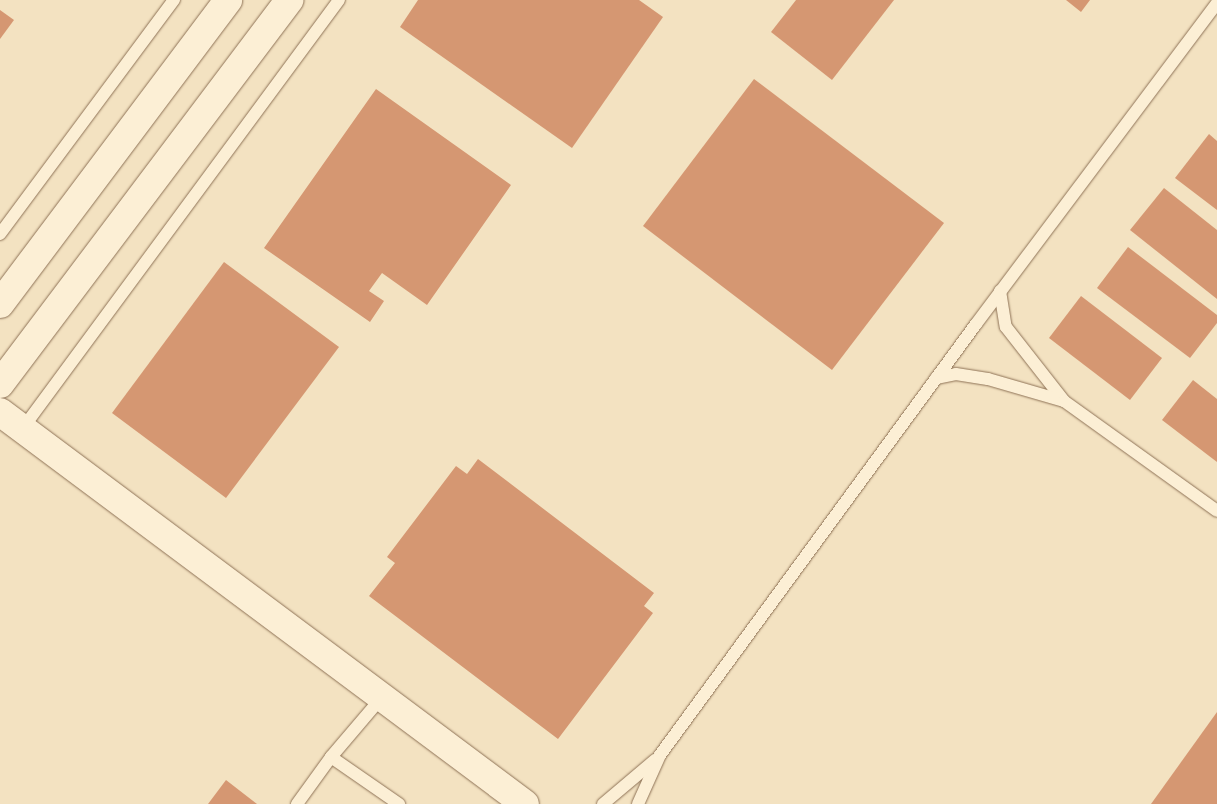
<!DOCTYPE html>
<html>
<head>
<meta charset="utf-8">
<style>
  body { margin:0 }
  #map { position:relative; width:1217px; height:804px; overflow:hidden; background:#f3e2c1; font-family:"Zilla Slab",serif }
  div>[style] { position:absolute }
  .building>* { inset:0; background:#d59772 }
  .roads { filter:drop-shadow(0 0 1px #8e7256) drop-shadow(0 0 1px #8e7256) }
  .service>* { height:12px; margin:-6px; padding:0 6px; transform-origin:6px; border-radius:6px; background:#fcefd5 }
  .tertiary>* { height:28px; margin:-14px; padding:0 14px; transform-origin:14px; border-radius:14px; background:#fcefd5 }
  span { translate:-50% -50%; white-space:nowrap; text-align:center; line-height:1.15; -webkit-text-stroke:5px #f9ecd1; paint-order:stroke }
</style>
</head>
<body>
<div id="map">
  <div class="building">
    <i style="clip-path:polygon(418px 0,639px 0,663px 17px,572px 148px,400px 27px)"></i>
    <i style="clip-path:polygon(796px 0,894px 0,832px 80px,771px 32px)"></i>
    <i style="clip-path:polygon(1066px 0,1090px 0,1081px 12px)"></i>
    <i style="clip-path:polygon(0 10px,14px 20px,0 39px)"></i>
    <i style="clip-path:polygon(754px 79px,944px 223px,832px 370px,643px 226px)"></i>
    <i style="clip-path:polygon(376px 89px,511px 185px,427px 305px,382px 273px,369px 291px,384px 301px,370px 322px,264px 248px)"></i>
    <i style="clip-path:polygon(1209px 134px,1217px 141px,1217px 210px,1175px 178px)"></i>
    <i style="clip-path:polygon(1164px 188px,1217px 230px,1217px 299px,1130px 230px)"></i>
    <i style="clip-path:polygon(1128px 247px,1217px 315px,1217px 323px,1190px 358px,1097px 288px)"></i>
    <i style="clip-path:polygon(224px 262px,339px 347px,226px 498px,112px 413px)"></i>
    <i style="clip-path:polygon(1081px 296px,1162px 358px,1130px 400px,1049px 338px)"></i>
    <i style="clip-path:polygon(1193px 380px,1217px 399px,1217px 462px,1162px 420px)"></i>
    <i style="clip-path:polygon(478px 459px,654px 593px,644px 606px,653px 613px,558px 739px,369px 596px,395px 563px,387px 557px,456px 466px,467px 474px)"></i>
    <i style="clip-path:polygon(1217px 712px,1217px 804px,1151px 804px)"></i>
    <i style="clip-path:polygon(226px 780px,257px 804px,208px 804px)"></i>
  </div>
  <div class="roads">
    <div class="service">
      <i style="left:0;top:234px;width:292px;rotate:-53.4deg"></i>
      <i style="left:1000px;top:291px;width:36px;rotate:81deg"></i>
      <i style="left:1006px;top:327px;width:94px;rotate:51.9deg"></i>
      <i style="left:936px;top:378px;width:20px;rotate:-11deg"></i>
      <i style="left:956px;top:374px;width:32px;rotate:9deg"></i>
      <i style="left:988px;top:379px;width:79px;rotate:16.1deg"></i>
      <i style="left:1064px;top:401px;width:188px;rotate:35.7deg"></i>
      <i style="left:23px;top:428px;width:532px;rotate:-53.56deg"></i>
      <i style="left:331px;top:757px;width:79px;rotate:-49.6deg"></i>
      <i style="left:297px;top:804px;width:58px;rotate:-54.1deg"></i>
      <i style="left:331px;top:757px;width:83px;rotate:34.7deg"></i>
      <i style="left:603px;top:804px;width:68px;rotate:-40.2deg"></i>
      <i style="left:638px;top:804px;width:54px;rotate:-65.8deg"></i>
      <i style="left:660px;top:755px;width:534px;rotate:-53.75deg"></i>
      <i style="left:976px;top:324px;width:401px;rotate:-53.1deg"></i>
    </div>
    <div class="tertiary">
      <i style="left:0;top:304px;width:380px;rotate:-53.1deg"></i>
      <i style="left:0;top:384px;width:481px;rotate:-53deg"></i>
      <i style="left:0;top:412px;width:655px;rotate:36.75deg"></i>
    </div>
  </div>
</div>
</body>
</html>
